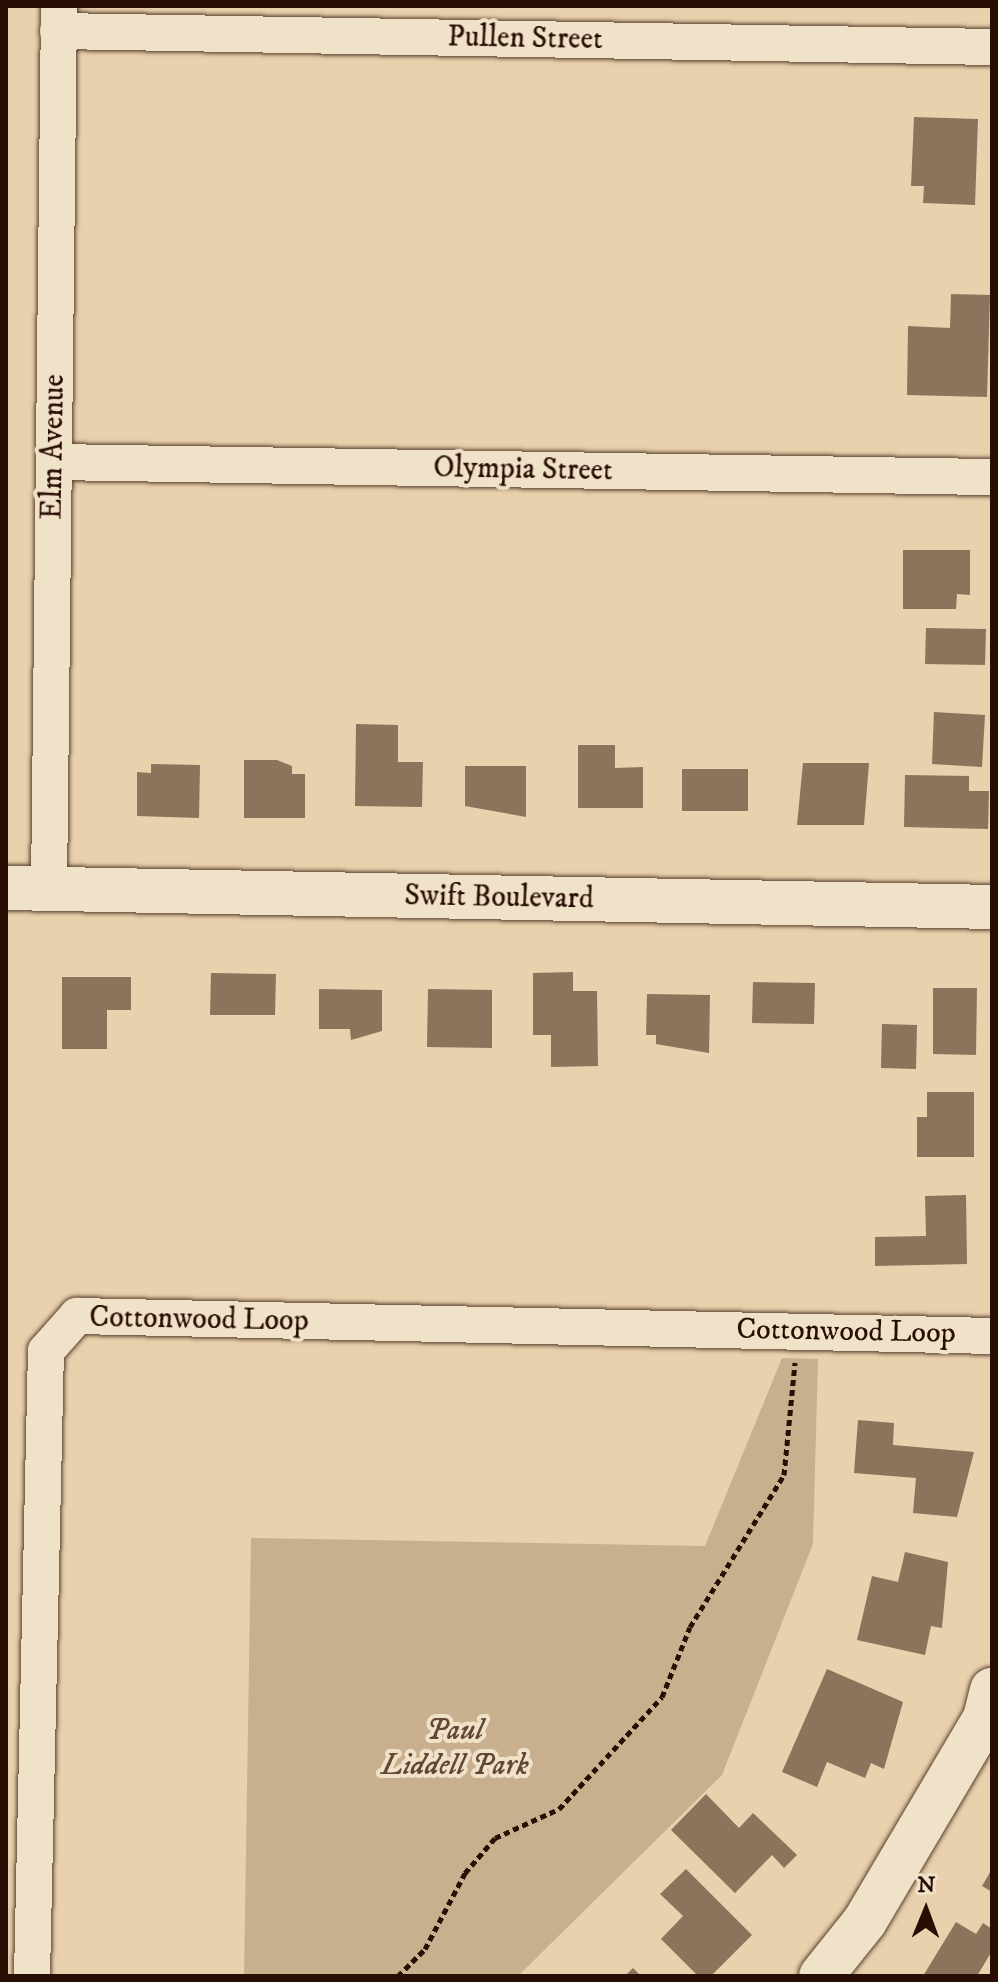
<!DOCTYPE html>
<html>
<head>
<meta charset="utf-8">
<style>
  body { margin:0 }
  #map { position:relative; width:998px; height:1982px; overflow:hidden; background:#e8d1ac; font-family:"IM FELL DW Pica",serif }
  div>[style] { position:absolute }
  .green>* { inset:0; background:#c8b08f }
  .building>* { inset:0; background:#8c735b }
  .path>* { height:5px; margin-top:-2.5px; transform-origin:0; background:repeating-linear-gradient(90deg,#290e04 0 6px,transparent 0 10px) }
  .roads { filter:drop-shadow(0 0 2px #593f2e) drop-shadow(0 0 2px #593f2e) }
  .minor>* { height:36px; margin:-18px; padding:0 18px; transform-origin:18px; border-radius:18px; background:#f0e1c9 }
  .tertiary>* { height:44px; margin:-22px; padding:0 22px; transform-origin:22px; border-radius:22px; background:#f0e1c9 }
  .secondary>* { height:44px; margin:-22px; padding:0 22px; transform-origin:22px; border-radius:22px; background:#f0e1c9 }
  span { translate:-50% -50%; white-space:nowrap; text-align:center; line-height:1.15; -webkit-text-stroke:8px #f0e1c9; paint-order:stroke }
  .street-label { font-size:30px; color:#290e04 }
  .park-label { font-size:30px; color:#614735; font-style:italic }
  .frame { position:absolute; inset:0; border:8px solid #290e04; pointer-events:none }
  .north { position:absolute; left:886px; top:1870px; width:80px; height:80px; -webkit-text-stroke:6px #f0e1c9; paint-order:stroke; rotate:1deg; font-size:22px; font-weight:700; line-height:32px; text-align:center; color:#290e04 }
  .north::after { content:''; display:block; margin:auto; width:28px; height:36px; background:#290e04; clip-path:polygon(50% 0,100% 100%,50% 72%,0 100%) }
</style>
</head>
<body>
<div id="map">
  <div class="green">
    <i style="clip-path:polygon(782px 1358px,818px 1359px,813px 1544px,722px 1775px,518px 1976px,244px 1976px,251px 1538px,705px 1546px)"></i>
  </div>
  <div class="building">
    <i style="clip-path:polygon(914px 117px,978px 119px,975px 205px,923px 203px,924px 186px,911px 186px)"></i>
    <i style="clip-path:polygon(951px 294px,990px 295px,987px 397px,907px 395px,908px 326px,950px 328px)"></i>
    <i style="clip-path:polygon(903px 550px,970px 550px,970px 595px,957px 594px,956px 609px,903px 609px)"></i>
    <i style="clip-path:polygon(926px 628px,986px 629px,985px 665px,925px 664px)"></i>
    <i style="clip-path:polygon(934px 712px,985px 715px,982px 767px,932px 764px)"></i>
    <i style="clip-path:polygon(356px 724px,398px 725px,398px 762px,423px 762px,422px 807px,355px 806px)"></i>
    <i style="clip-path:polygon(578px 745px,615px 745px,615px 768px,643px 767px,643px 808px,578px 808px)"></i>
    <i style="clip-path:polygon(244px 760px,277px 760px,292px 766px,292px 774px,305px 774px,305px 818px,244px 818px)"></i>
    <i style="clip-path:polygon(803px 763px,869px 763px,864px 825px,797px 825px)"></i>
    <i style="clip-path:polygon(151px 764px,200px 765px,199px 818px,137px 816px,137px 772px,151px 773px)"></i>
    <i style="clip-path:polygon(465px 766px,526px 766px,526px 817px,465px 806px)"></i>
    <i style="clip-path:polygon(682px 769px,748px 769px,748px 811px,682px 811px)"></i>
    <i style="clip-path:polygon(905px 775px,969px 776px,969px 791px,989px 791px,988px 829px,904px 827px)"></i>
    <i style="clip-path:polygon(573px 972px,573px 991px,597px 991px,598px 1066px,551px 1067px,551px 1035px,533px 1035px,533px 973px)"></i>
    <i style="clip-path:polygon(211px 973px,276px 974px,275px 1015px,210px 1015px)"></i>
    <i style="clip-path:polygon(62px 977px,131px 977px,131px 1010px,107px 1010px,107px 1049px,62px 1049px)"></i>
    <i style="clip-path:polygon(753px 982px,815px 983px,814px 1024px,752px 1023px)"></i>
    <i style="clip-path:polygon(933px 988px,977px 988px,976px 1055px,933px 1054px)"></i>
    <i style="clip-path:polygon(319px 989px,382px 990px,382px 1031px,351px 1040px,350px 1029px,319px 1029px)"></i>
    <i style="clip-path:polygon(428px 989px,492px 990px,492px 1048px,427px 1047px)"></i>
    <i style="clip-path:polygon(647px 994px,710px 995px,709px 1053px,656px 1044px,656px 1035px,646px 1035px)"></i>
    <i style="clip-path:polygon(882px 1024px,917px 1025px,916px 1069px,881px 1068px)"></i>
    <i style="clip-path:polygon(927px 1092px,974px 1092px,974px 1157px,917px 1157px,917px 1117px,927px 1117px)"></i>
    <i style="clip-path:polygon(966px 1195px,967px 1264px,875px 1266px,875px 1237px,926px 1236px,925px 1196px)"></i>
    <i style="clip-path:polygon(858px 1420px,894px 1423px,893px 1445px,974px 1452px,957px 1517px,913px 1513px,916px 1478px,854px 1473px)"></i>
    <i style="clip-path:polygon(905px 1552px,948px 1562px,942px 1628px,931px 1626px,925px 1655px,857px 1640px,872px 1576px,898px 1582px)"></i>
    <i style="clip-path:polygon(827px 1669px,903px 1702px,884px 1769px,871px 1763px,865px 1778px,827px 1762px,817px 1787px,782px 1772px)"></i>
    <i style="clip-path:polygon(706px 1794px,739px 1828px,753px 1813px,797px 1855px,784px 1868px,772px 1855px,735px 1893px,671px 1830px)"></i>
    <i style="clip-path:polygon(686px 1869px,752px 1935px,711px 1976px,698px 1976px,661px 1939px,683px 1916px,660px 1894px)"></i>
    <i style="clip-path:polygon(992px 1869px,992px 1892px,982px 1886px)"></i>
    <i style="clip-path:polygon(956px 1922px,976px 1934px,983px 1923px,992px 1929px,992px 1951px,977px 1976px,923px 1976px)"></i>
    <i style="clip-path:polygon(633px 1968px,641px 1976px,625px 1976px)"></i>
  </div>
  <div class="path">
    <i style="left:398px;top:1976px;width:38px;rotate:-45deg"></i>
    <i style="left:425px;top:1949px;width:86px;rotate:-62.2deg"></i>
    <i style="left:465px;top:1873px;width:46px;rotate:-49.4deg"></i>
    <i style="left:495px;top:1838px;width:70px;rotate:-24.4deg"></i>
    <i style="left:559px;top:1809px;width:152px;rotate:-47.4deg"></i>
    <i style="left:662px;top:1697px;width:75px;rotate:-68.2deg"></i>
    <i style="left:690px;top:1627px;width:179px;rotate:-58.3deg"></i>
    <i style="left:784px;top:1475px;width:113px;rotate:-84.4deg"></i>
  </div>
  <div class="roads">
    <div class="minor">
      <i style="left:58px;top:31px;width:934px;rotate:0.98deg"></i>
      <i style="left:54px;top:462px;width:938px;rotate:0.92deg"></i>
      <i style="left:49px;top:889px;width:882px;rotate:-89.35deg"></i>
      <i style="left:32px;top:1976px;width:625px;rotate:-88.72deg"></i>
      <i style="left:46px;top:1351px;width:47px;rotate:-48.5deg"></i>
      <i style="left:77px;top:1316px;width:915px;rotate:1.25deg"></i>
    </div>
    <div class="tertiary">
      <i style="left:821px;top:1976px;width:70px;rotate:-51.3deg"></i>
      <i style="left:865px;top:1921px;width:236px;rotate:-59.4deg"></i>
      <i style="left:985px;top:1718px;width:29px;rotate:-76deg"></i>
    </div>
    <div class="secondary">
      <i style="left:6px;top:888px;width:986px;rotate:1.1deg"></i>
    </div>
  </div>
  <div class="street-label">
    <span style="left:525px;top:39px;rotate:1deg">Pullen Street</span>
    <span style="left:54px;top:447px;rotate:-89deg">Elm Avenue</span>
    <span style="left:523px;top:470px;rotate:1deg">Olympia Street</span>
    <span style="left:499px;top:898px;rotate:1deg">Swift Boulevard</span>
    <span style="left:199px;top:1320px;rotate:1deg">Cottonwood Loop</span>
    <span style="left:846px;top:1332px;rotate:1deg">Cottonwood Loop</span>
  </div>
  <div class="park-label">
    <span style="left:455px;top:1748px">Paul<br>Liddell Park</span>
  </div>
  <div class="frame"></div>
  <div class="north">N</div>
</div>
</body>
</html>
